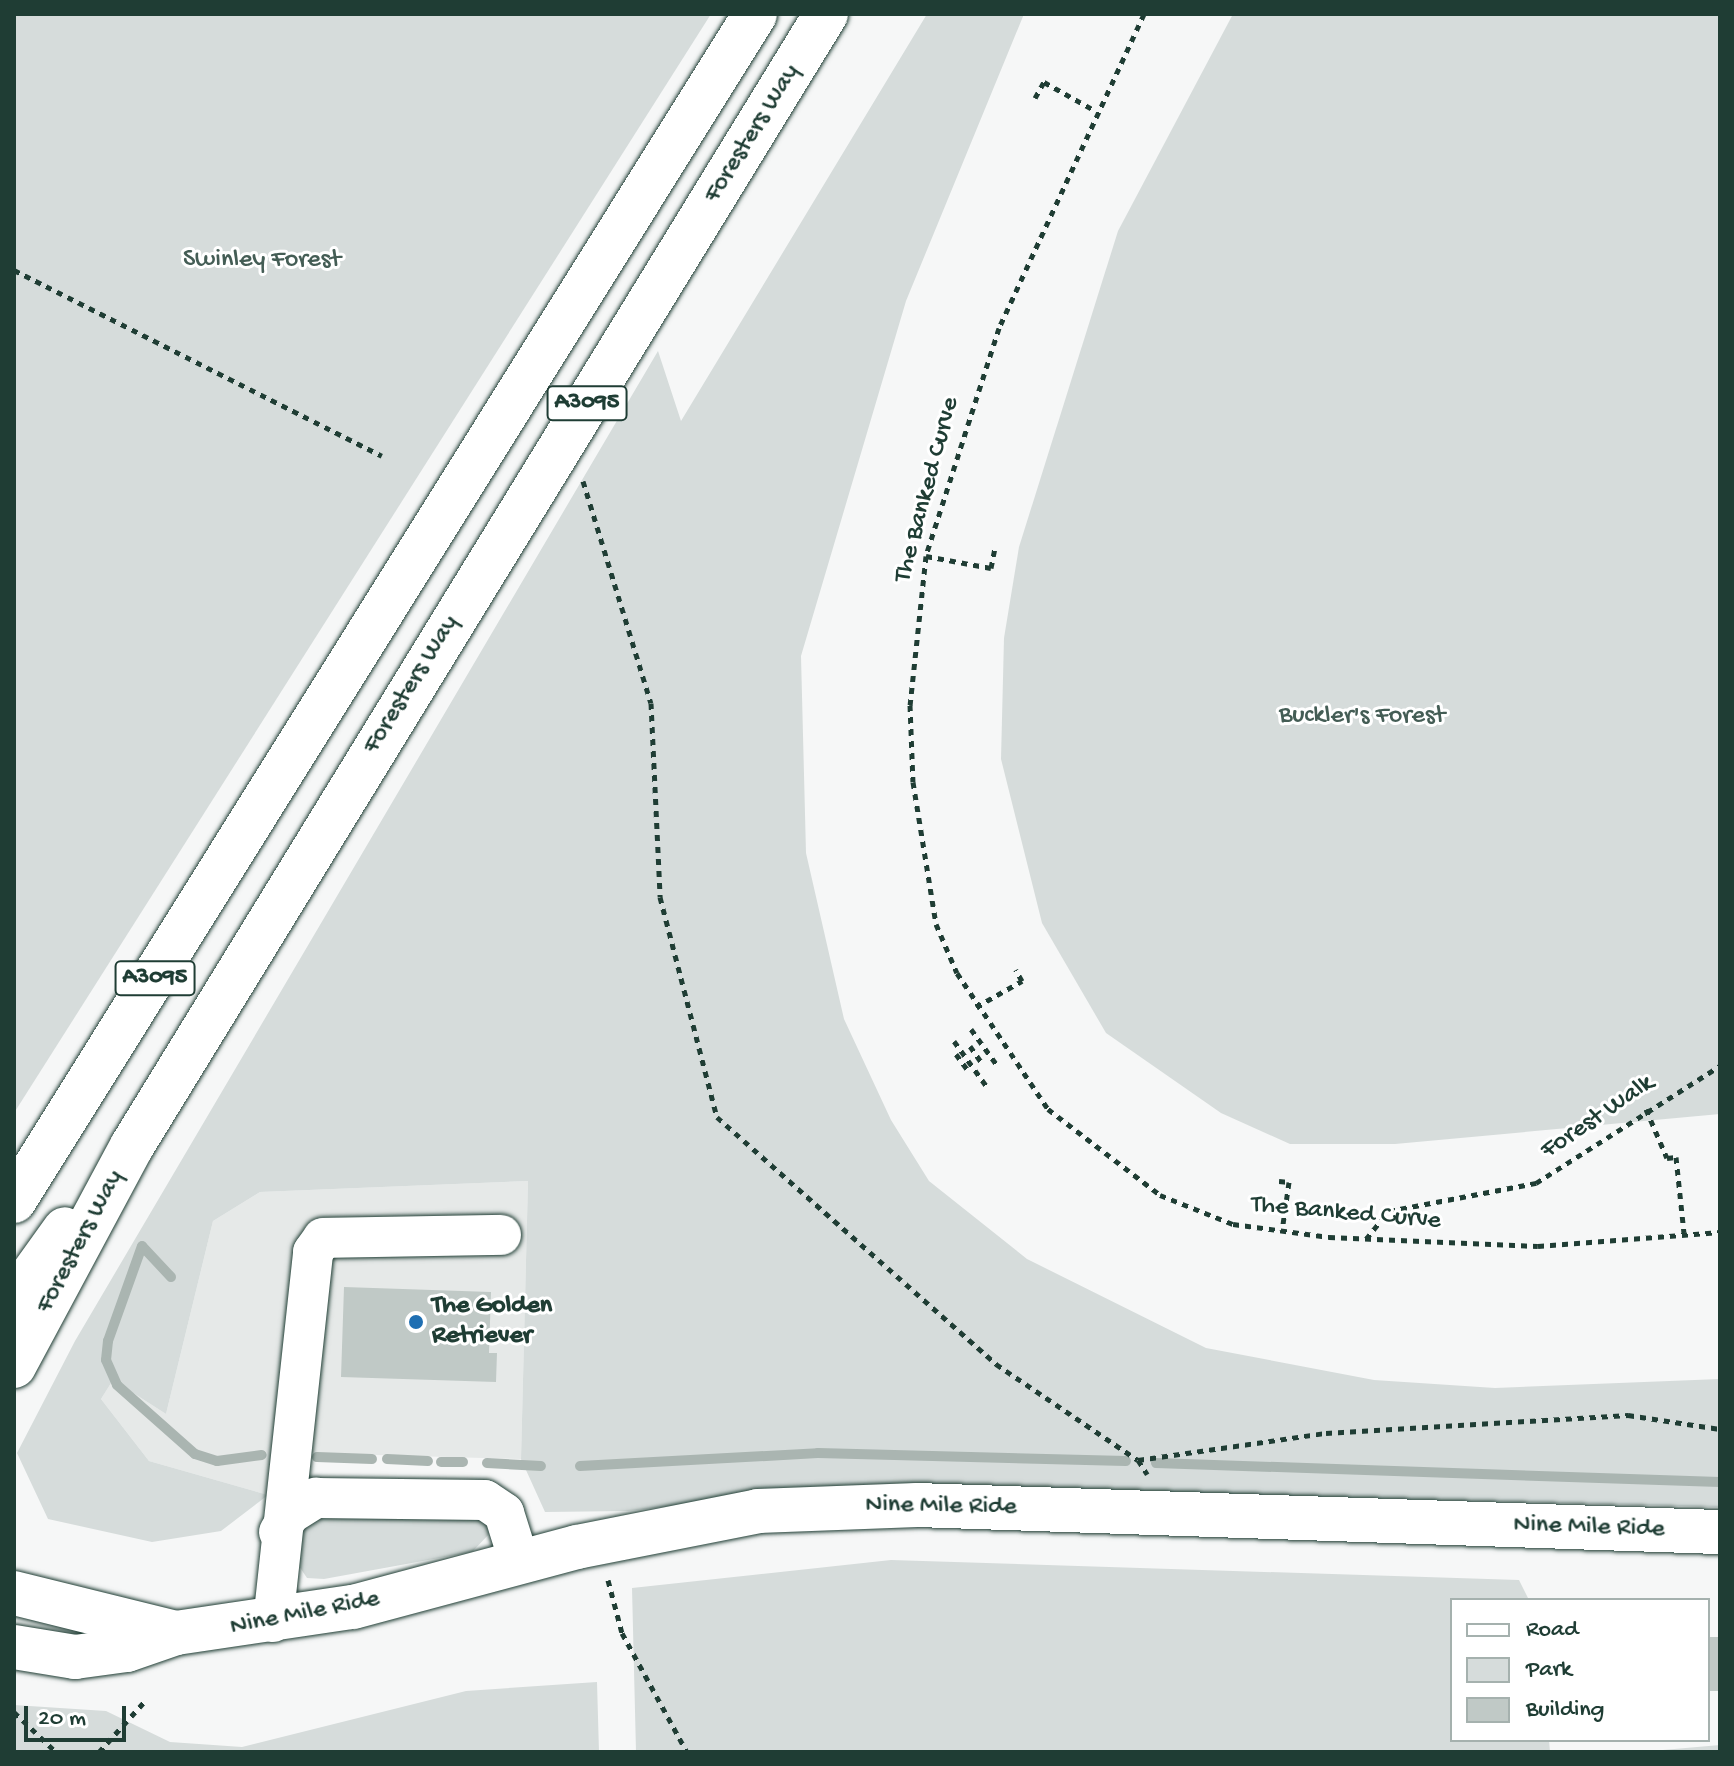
<!DOCTYPE html>
<html>
<head>
<meta charset="utf-8">
<style>
  body { margin:0 }
  #map { position:relative; width:1734px; height:1766px; overflow:hidden; background:#f6f7f7; font-family:"Gochi Hand",sans-serif }
  div>[style] { position:absolute }
  .built>* { inset:0; background:#e6e9e8 }
  .green>* { inset:0; background:#d6dcdb }
  .stream>* { height:10px; margin:-5px; padding:0 5px; transform-origin:5px; border-radius:5px; background:#aab5b1 }
  .building>* { inset:0; background:#c0c9c6 }
  .path>* { height:5px; margin-top:-2.5px; transform-origin:0; background:repeating-linear-gradient(90deg,#1f3d34 0 6px,transparent 0 12px) }
  .roads { filter:drop-shadow(0 0 2px #1f3d34) drop-shadow(0 0 2px #1f3d34) }
  .minor>* { height:40px; margin:-20px; padding:0 20px; transform-origin:20px; border-radius:20px; background:#fff }
  .major>* { height:44px; margin:-22px; padding:0 22px; transform-origin:22px; border-radius:22px; background:#fff }
  .dots>* { width:22px; height:22px; translate:-50% -50%; box-sizing:border-box; border:4px solid #fff; border-radius:50% }
  span { translate:-50% -50%; white-space:nowrap; text-align:center; line-height:1.15; -webkit-text-stroke:6px #fff; paint-order:stroke }
  .shield-label span { padding:2px 6px; background:#fff; border:2px solid; border-radius:6px; -webkit-text-stroke-width:0 }
  .shield-label { font-size:24px; color:#1f3d34; font-weight:700 }
  .street-label { font-size:26px; color:#1f3d34 }
  .park-label { font-size:26px; color:#445d55 }
  .poi-label { font-size:26px; color:#1f3d34; font-weight:700 }
  .left { translate:0 -50%; text-align:left }
  .frame { position:absolute; inset:0; border:16px solid #1f3d34; pointer-events:none }
  .legend { position:absolute; left:1450px; top:1598px; width:260px; height:144px; box-sizing:border-box; background:#fff; border:2px solid #a5b1ae; margin:0; padding:10px 14px; list-style:none; font-size:24px; color:#1f3d34 }
  .legend li { display:flex; align-items:center; gap:16px; height:40px }
  .legend b { width:40px; border:2px solid #a5b1ae }
  .scale { position:absolute; left:24px; top:1706px; width:102px; height:36px; box-sizing:border-box; border:4px solid #1f3d34; border-top:0; padding-left:10px; font-size:24px; line-height:28px; white-space:nowrap; color:#1f3d34; -webkit-text-stroke:6px #fff; paint-order:stroke }
</style>
</head>
<body>
<div id="map">
  <div class="built">
    <i style="clip-path:polygon(528px 1181px,521px 1459px,304px 1453px,268px 1495px,149px 1461px,101px 1399px,113px 1380px,166px 1414px,213px 1221px,260px 1192px)"></i>
  </div>
  <div class="green">
    <i style="clip-path:polygon(14px 14px,711px 14px,14px 1113px)"></i>
    <i style="clip-path:polygon(927px 14px,1024px 14px,906px 301px,801px 656px,806px 853px,844px 1019px,891px 1120px,929px 1181px,1027px 1259px,1206px 1348px,1374px 1380px,1495px 1388px,1720px 1379px,1720px 1507px,849px 1485px,628px 1511px,545px 1512px,521px 1459px,528px 1181px,260px 1192px,213px 1221px,166px 1414px,113px 1380px,101px 1399px,149px 1461px,268px 1495px,221px 1531px,152px 1542px,48px 1519px,17px 1453px,75px 1341px,658px 351px,681px 421px)"></i>
    <i style="clip-path:polygon(1233px 14px,1720px 14px,1720px 1114px,1395px 1144px,1290px 1144px,1221px 1113px,1106px 1033px,1042px 923px,1001px 759px,1004px 638px,1019px 547px,1118px 231px)"></i>
    <i style="clip-path:polygon(481px 1513px,491px 1532px,472px 1552px,324px 1579px,307px 1578px,299px 1566px,298px 1538px,310px 1516px)"></i>
    <i style="clip-path:polygon(891px 1560px,1519px 1580px,1529px 1600px,1452px 1600px,1452px 1740px,1549px 1740px,1550px 1752px,636px 1752px,632px 1588px)"></i>
    <i style="clip-path:polygon(597px 1682px,599px 1752px,14px 1752px,14px 1705px,106px 1711px,170px 1742px,242px 1747px,466px 1691px)"></i>
    <i style="clip-path:polygon(1720px 1745px,1720px 1752px,1640px 1752px)"></i>
  </div>
  <div class="stream">
    <i style="left:171px;top:1277px;width:42px;rotate:-133.1deg"></i>
    <i style="left:142px;top:1246px;width:101px;rotate:109.7deg"></i>
    <i style="left:108px;top:1341px;width:19px;rotate:96deg"></i>
    <i style="left:106px;top:1360px;width:27px;rotate:66deg"></i>
    <i style="left:117px;top:1385px;width:104px;rotate:41.5deg"></i>
    <i style="left:195px;top:1454px;width:23px;rotate:18deg"></i>
    <i style="left:217px;top:1461px;width:45px;rotate:-7.6deg"></i>
    <i style="left:317px;top:1457px;width:55px;rotate:2.1deg"></i>
    <i style="left:387px;top:1459px;width:41px;rotate:2.8deg"></i>
    <i style="left:441px;top:1462px;width:22px"></i>
    <i style="left:487px;top:1463px;width:54px;rotate:3.2deg"></i>
    <i style="left:1156px;top:1463px;width:564px;rotate:1.93deg"></i>
    <i style="left:580px;top:1466px;width:238px;rotate:-3.1deg"></i>
    <i style="left:818px;top:1453px;width:308px;rotate:1.5deg"></i>
  </div>
  <div class="building">
    <i style="clip-path:polygon(344px 1287px,491px 1292px,489px 1353px,497px 1353px,496px 1382px,341px 1377px)"></i>
    <i style="clip-path:polygon(1708px 1637px,1720px 1637px,1720px 1691px,1708px 1691px)"></i>
  </div>
  <div class="path">
    <i style="left:1144px;top:14px;width:346px;rotate:114.8deg"></i>
    <i style="left:999px;top:328px;width:239px;rotate:107.8deg"></i>
    <i style="left:926px;top:556px;width:150px;rotate:96.1deg"></i>
    <i style="left:910px;top:705px;width:77px;rotate:87.8deg"></i>
    <i style="left:913px;top:782px;width:144px;rotate:80.8deg"></i>
    <i style="left:936px;top:924px;width:53px;rotate:66.8deg"></i>
    <i style="left:957px;top:973px;width:164px;rotate:56.2deg"></i>
    <i style="left:1048px;top:1109px;width:141px;rotate:37.5deg"></i>
    <i style="left:1160px;top:1195px;width:79px;rotate:21.7deg"></i>
    <i style="left:1233px;top:1224px;width:97px;rotate:7.7deg"></i>
    <i style="left:1329px;top:1237px;width:209px;rotate:2.5deg"></i>
    <i style="left:1538px;top:1246px;width:183px;rotate:-4.4deg"></i>
    <i style="left:1035px;top:98px;width:18px;rotate:-61deg"></i>
    <i style="left:1044px;top:82px;width:57px;rotate:29.2deg"></i>
    <i style="left:14px;top:270px;width:412px;rotate:26.8deg"></i>
    <i style="left:583px;top:481px;width:232px;rotate:73deg"></i>
    <i style="left:651px;top:703px;width:194px;rotate:87.3deg"></i>
    <i style="left:660px;top:897px;width:227px;rotate:75.5deg"></i>
    <i style="left:717px;top:1117px;width:373px;rotate:41.5deg"></i>
    <i style="left:996px;top:1364px;width:171px;rotate:34.1deg"></i>
    <i style="left:1138px;top:1460px;width:17px;rotate:57deg"></i>
    <i style="left:926px;top:556px;width:66px;rotate:10.5deg"></i>
    <i style="left:991px;top:568px;width:21px;rotate:-79deg"></i>
    <i style="left:976px;top:1007px;width:53px;rotate:-29.5deg"></i>
    <i style="left:1022px;top:981px;width:13px;rotate:-119deg"></i>
    <i style="left:971px;top:1029px;width:44px;rotate:54.2deg"></i>
    <i style="left:954px;top:1041px;width:57px;rotate:54.3deg"></i>
    <i style="left:970px;top:1046px;width:21px;rotate:55deg"></i>
    <i style="left:956px;top:1054px;width:22px;rotate:54deg"></i>
    <i style="left:1646px;top:1109px;width:53px;rotate:66.8deg"></i>
    <i style="left:1667px;top:1158px;width:9px;rotate:-6deg"></i>
    <i style="left:1676px;top:1157px;width:76px;rotate:84deg"></i>
    <i style="left:1279px;top:1181px;width:10px;rotate:6deg"></i>
    <i style="left:1289px;top:1182px;width:49px;rotate:98.1deg"></i>
    <i style="left:1366px;top:1239px;width:36px;rotate:-51deg"></i>
    <i style="left:1389px;top:1211px;width:150px;rotate:-10.8deg"></i>
    <i style="left:1536px;top:1183px;width:218px;rotate:-32.5deg"></i>
    <i style="left:1138px;top:1460px;width:190px;rotate:-8.2deg"></i>
    <i style="left:1326px;top:1433px;width:303px;rotate:-3.4deg"></i>
    <i style="left:1628px;top:1415px;width:93px;rotate:8.7deg"></i>
    <i style="left:608px;top:1580px;width:55px;rotate:75.2deg"></i>
    <i style="left:622px;top:1633px;width:136px;rotate:61.4deg"></i>
    <i style="left:14px;top:1712px;width:58px;rotate:43.6deg"></i>
    <i style="left:99px;top:1752px;width:67px;rotate:-48deg"></i>
  </div>
  <div class="roads">
    <div class="minor">
      <i style="left:279px;top:1532px;width:21px;rotate:-59deg"></i>
      <i style="left:290px;top:1514px;width:31px;rotate:-32deg"></i>
      <i style="left:316px;top:1498px;width:169px;rotate:0.7deg"></i>
      <i style="left:485px;top:1500px;width:23px;rotate:34deg"></i>
      <i style="left:504px;top:1513px;width:50px;rotate:72.6deg"></i>
      <i style="left:273px;top:1622px;width:372px;rotate:-83.8deg"></i>
      <i style="left:313px;top:1252px;width:17px;rotate:-54deg"></i>
      <i style="left:323px;top:1238px;width:178px;rotate:-1deg"></i>
    </div>
    <div class="major">
      <i style="left:14px;top:1201px;width:1399px;rotate:-58.02deg"></i>
      <i style="left:14px;top:1300px;width:87px;rotate:-54.3deg"></i>
      <i style="left:14px;top:1366px;width:250px;rotate:-61.8deg"></i>
      <i style="left:132px;top:1146px;width:1328px;rotate:-58.49deg"></i>
      <i style="left:14px;top:1593px;width:167px;rotate:13.9deg"></i>
      <i style="left:14px;top:1647px;width:62px;rotate:9.3deg"></i>
      <i style="left:75px;top:1657px;width:52px;rotate:-7.7deg"></i>
      <i style="left:127px;top:1650px;width:52px;rotate:-19.1deg"></i>
      <i style="left:176px;top:1633px;width:179px;rotate:-8.4deg"></i>
      <i style="left:353px;top:1607px;width:232px;rotate:-15deg"></i>
      <i style="left:577px;top:1547px;width:185px;rotate:-11.2deg"></i>
      <i style="left:758px;top:1511px;width:159px;rotate:-2.2deg"></i>
      <i style="left:917px;top:1505px;width:803px;rotate:1.93deg"></i>
    </div>
  </div>
  <div class="dots">
    <i style="left:416px;top:1322px;background:#1f6fb2"></i>
  </div>
  <div class="shield-label">
    <span style="left:587px;top:403px">A3095</span>
    <span style="left:155px;top:978px">A3095</span>
  </div>
  <div class="street-label">
    <span style="left:753px;top:134px;rotate:-58deg">Foresters Way</span>
    <span style="left:928px;top:490px;rotate:-75deg">The Banked Curve</span>
    <span style="left:412px;top:685px;rotate:-58deg">Foresters Way</span>
    <span style="left:1598px;top:1118px;rotate:-34deg">Forest Walk</span>
    <span style="left:1346px;top:1214px;rotate:5deg">The Banked Curve</span>
    <span style="left:81px;top:1242px;rotate:-62deg">Foresters Way</span>
    <span style="left:941px;top:1507px;rotate:1deg">Nine Mile Ride</span>
    <span style="left:1589px;top:1528px;rotate:2deg">Nine Mile Ride</span>
    <span style="left:305px;top:1614px;rotate:-11deg">Nine Mile Ride</span>
  </div>
  <div class="park-label">
    <span style="left:262px;top:261px">Swinley Forest</span>
    <span style="left:1362px;top:717px">Buckler's Forest</span>
  </div>
  <div class="poi-label">
    <span class="left" style="left:432px;top:1322px">The Golden<br>Retriever</span>
  </div>
  <div class="frame"></div>
  <ul class="legend">
  <li><b style="height:10px;background:#fff"></b>Road</li>
  <li><b style="height:22px;background:#d6dcdb"></b>Park</li>
  <li><b style="height:22px;background:#c0c9c6"></b>Building</li>
  </ul>
  <div class="scale">20 m</div>
</div>
</body>
</html>
